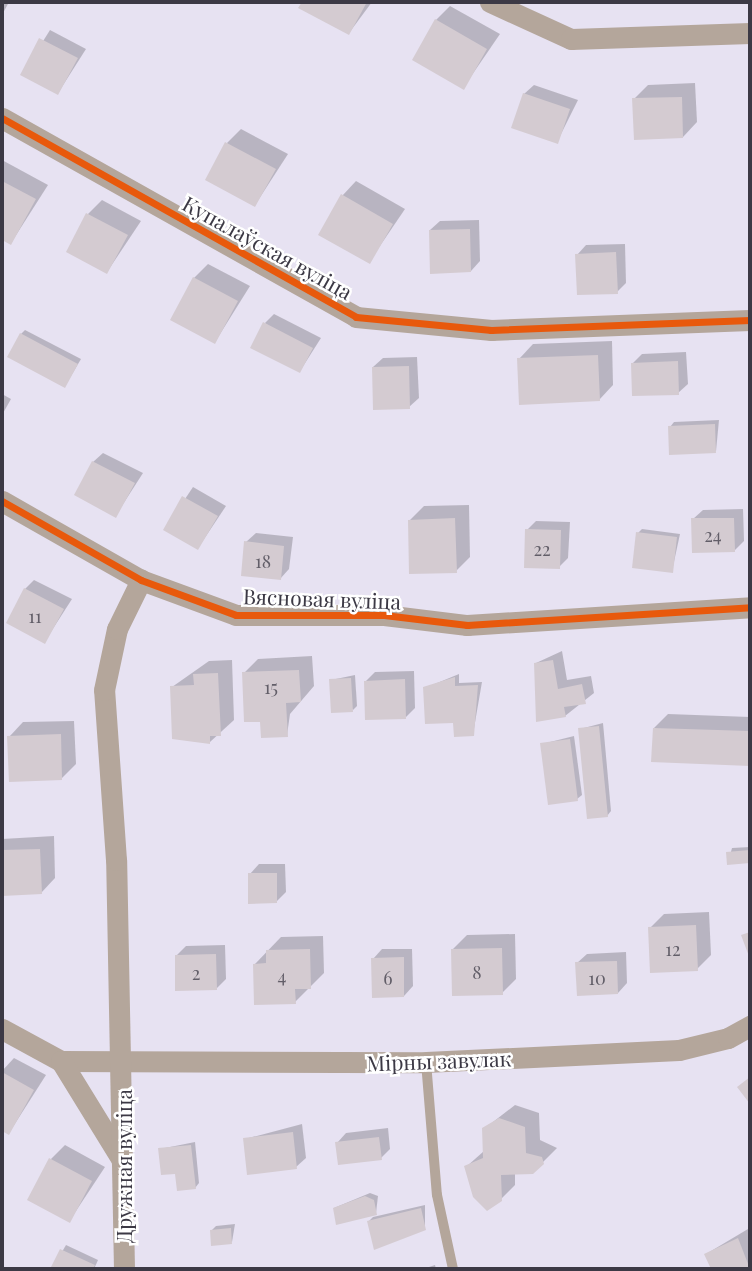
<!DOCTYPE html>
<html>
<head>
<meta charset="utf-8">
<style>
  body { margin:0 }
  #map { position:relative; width:752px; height:1271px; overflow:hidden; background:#e7e2f2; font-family:"Playfair Display",serif }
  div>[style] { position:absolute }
  .shadow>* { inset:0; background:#0003 }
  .building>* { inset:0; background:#d4cbd1 }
  .lane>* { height:10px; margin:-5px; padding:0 5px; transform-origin:5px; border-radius:5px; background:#b4a69b }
  .street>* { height:21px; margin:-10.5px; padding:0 10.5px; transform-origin:10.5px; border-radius:10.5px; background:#b4a69b }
  .cycleway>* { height:7px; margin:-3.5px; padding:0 3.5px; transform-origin:3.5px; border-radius:3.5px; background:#e8590c }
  span { translate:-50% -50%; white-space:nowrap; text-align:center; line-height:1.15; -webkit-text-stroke:5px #fff; paint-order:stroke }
  .number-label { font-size:18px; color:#625e68 }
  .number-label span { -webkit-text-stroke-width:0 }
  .street-label { font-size:21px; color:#3c3945 }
  .frame { position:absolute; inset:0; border:4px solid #3c3945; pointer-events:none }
</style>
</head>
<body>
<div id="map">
  <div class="shadow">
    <i style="clip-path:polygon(2px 2px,9px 2px,2px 15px)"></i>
    <i style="clip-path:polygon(303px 2px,372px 2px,349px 33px,300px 7px)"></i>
    <i style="clip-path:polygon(450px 6px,500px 34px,463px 88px,436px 20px)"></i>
    <i style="clip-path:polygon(50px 30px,86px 49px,58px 93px,22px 75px)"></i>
    <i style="clip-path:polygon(695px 83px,697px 122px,683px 137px,634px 99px,648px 85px)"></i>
    <i style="clip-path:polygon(534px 85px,578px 100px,557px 142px,524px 94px)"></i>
    <i style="clip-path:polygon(241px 129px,288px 154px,255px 205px,227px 143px)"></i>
    <i style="clip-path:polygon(2px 160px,48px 185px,11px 243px,2px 238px)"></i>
    <i style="clip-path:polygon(356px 181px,405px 209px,369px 262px,342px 196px)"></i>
    <i style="clip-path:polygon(102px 200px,141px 221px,107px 272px,88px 214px)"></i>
    <i style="clip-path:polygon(479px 220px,480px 261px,471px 271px,430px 230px,440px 221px)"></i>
    <i style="clip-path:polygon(625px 244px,626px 283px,617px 292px,577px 255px,586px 245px)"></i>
    <i style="clip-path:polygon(208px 264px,250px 286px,215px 342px,194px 278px)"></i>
    <i style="clip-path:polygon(274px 314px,321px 338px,300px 371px,265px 323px)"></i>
    <i style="clip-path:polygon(25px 330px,81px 359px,65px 386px,21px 334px)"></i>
    <i style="clip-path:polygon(612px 341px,613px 385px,599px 400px,519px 359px,533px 344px)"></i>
    <i style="clip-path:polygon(686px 352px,688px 384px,678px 393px,633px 363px,642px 354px)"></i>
    <i style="clip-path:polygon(417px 357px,419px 398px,409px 407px,373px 367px,383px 358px)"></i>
    <i style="clip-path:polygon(2px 394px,11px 399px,2px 415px)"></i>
    <i style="clip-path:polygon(719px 420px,716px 451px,670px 427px,674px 422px)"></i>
    <i style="clip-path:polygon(103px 453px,143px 473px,116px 515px,93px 462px)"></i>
    <i style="clip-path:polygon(193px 487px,226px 506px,198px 548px,165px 529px)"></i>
    <i style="clip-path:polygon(469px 505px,470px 557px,456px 571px,410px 520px,424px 506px)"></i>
    <i style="clip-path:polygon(743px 509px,744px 541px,734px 551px,693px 519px,703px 510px)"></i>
    <i style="clip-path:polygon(536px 521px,570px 522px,568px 558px,559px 567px,527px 530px)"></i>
    <i style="clip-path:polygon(642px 529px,680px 534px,672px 571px,638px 533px)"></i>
    <i style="clip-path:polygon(256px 533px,293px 537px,289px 569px,280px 579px,246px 542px)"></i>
    <i style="clip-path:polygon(34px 580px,72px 599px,45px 641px,25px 589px)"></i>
    <i style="clip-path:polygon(562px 651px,567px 680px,591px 676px,594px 693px,565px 716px,536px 663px)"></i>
    <i style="clip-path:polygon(312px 656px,314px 686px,290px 714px,287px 735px,244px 673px,258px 659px)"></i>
    <i style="clip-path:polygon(232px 660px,234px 720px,210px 742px,172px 687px,209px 661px)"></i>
    <i style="clip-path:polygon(414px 671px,415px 708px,406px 717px,366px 681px,375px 672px)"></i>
    <i style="clip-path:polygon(459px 674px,459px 683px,482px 682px,473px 734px,425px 688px)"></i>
    <i style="clip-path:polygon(355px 675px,357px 706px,353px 710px,331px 680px)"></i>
    <i style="clip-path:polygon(668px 714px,750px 717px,750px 763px,654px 728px)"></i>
    <i style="clip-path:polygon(74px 721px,76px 764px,62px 778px,9px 737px,23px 722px)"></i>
    <i style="clip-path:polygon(603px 723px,611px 811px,607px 816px,580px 729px)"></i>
    <i style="clip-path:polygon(574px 736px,582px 795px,577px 799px,542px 744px)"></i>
    <i style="clip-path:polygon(54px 836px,55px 878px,41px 893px,2px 894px,2px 839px)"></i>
    <i style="clip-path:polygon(750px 847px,750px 861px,728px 863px,732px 848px)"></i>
    <i style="clip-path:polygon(259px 864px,285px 864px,286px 892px,276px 902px,250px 874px)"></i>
    <i style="clip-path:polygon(709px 912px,711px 955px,697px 969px,650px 928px,664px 914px)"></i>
    <i style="clip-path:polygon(515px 934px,516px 979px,502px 993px,453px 949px,467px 935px)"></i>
    <i style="clip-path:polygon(323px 936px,324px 973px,295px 1002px,255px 964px,281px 937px)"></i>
    <i style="clip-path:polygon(225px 945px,226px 979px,216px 989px,176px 956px,186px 946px)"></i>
    <i style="clip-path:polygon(382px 949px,412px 949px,413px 986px,404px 996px,373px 959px)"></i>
    <i style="clip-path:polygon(626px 952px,627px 983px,618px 993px,577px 963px,587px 954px)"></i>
    <i style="clip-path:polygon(14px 1058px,46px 1075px,9px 1133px,2px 1129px,2px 1071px)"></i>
    <i style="clip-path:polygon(515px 1105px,539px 1113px,540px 1140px,557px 1148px,543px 1162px,515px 1173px,515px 1185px,501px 1199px,466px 1167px,484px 1151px,484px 1129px)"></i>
    <i style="clip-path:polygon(302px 1124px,306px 1158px,296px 1167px,245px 1139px)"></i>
    <i style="clip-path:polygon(388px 1128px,390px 1149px,381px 1158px,337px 1143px,346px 1133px)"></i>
    <i style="clip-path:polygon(195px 1142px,199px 1183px,195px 1188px,160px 1149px)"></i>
    <i style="clip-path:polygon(65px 1145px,105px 1167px,70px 1220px,51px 1159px)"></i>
    <i style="clip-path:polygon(370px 1193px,378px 1196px,376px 1213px,334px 1208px)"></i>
    <i style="clip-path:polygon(425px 1205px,425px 1229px,369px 1221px,373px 1217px)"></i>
    <i style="clip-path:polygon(235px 1224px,232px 1242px,212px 1230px,216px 1226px)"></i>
    <i style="clip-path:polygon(748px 1229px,750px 1269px,713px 1269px,706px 1254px)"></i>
    <i style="clip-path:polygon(66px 1245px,98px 1260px,94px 1269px,52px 1269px)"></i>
    <i style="clip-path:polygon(435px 1265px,436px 1269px,423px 1269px)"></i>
  </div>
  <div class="building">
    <i style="clip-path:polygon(302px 2px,367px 2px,349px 35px,298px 8px)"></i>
    <i style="clip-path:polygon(435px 19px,487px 49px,464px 90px,412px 60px)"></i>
    <i style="clip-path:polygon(39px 38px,78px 58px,58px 95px,20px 75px)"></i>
    <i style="clip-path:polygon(523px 93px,570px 109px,558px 144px,511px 128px)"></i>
    <i style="clip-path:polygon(682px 97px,683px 138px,634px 140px,632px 98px)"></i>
    <i style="clip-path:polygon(225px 142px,276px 169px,255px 207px,205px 180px)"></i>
    <i style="clip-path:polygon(2px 181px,36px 199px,11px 245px,2px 240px)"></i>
    <i style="clip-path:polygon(341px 194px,393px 224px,370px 264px,318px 235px)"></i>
    <i style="clip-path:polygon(86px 213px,128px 235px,107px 274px,66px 252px)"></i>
    <i style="clip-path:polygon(470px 229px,471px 272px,430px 274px,429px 230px)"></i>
    <i style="clip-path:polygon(616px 252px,618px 294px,577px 295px,575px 254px)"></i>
    <i style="clip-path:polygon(193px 277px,238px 301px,215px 344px,170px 320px)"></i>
    <i style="clip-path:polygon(263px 322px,313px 348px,300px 373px,250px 348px)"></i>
    <i style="clip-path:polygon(20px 333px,78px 364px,65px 388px,7px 357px)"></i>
    <i style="clip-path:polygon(598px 355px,600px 401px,519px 405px,517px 358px)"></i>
    <i style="clip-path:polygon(678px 361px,679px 395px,632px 396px,631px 363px)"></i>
    <i style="clip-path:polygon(409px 366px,410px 409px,373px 410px,372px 367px)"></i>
    <i style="clip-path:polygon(715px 424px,716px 453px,669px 455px,668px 426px)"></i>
    <i style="clip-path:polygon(92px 461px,135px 483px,116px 518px,74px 495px)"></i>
    <i style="clip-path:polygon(182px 496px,218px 516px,198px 550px,163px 530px)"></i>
    <i style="clip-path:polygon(455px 518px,457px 573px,409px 574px,408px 520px)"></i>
    <i style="clip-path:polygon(691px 518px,734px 518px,735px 552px,692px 553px)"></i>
    <i style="clip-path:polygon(525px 529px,561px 530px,560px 569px,524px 568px)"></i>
    <i style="clip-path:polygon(636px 532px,677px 537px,673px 573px,632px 568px)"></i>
    <i style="clip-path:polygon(244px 541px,284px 546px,281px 580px,241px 576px)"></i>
    <i style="clip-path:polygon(24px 588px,64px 609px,45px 644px,6px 623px)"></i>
    <i style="clip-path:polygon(553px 660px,558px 689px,582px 684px,586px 704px,564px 707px,566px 717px,536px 722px,534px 663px)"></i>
    <i style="clip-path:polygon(299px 670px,301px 702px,286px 703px,288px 737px,261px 738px,260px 722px,244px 722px,242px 672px)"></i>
    <i style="clip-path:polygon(218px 673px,221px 736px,210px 736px,210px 744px,172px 739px,170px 686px,194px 685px,193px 674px)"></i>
    <i style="clip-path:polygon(455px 677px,455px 686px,478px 685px,474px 736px,454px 737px,453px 723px,425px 724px,423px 687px)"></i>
    <i style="clip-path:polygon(351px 678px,353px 712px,331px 713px,329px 679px)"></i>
    <i style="clip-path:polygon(405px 679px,406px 719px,365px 720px,364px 681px)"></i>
    <i style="clip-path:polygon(599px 726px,608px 817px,587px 819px,578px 728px)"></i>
    <i style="clip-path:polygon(653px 728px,750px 731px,750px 766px,651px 762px)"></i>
    <i style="clip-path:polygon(61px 734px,62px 780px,9px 782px,7px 736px)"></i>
    <i style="clip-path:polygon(570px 739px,578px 801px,548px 805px,540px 743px)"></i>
    <i style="clip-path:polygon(40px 849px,42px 894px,2px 896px,2px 850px)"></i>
    <i style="clip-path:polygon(750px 850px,750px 863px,727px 865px,726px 852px)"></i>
    <i style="clip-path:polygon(248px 873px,277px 873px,277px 903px,248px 904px)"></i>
    <i style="clip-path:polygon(696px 925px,698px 971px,650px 973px,648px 927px)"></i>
    <i style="clip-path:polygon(750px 932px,750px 959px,741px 935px)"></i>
    <i style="clip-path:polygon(502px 948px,503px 995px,452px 996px,451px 949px)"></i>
    <i style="clip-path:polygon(310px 949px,311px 989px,295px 989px,296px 1004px,254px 1005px,253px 964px,266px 963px,266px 950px)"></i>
    <i style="clip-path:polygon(216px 954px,217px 990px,175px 991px,175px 955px)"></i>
    <i style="clip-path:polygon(404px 957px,404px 997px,372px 998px,371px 958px)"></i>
    <i style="clip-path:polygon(617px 961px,618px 994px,577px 996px,575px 962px)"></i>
    <i style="clip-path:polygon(2px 1072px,34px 1090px,9px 1135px,2px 1131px)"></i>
    <i style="clip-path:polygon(750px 1077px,750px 1104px,737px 1087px)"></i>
    <i style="clip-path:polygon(499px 1118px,525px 1127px,526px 1153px,542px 1157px,544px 1164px,533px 1174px,501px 1175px,502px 1201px,487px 1211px,473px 1197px,464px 1166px,483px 1158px,482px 1128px)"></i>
    <i style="clip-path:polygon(293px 1132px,297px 1169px,247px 1175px,243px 1138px)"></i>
    <i style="clip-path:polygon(379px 1137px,382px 1160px,338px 1165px,335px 1142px)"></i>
    <i style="clip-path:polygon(191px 1145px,196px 1189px,177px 1191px,175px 1174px,161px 1175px,158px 1148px)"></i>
    <i style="clip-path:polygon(49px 1158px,92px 1181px,70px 1223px,27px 1200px)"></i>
    <i style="clip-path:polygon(365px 1196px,374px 1200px,377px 1215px,336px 1225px,333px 1208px)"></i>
    <i style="clip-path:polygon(421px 1208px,426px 1230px,374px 1250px,367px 1221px)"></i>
    <i style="clip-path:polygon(231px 1228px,232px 1244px,211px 1246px,210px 1230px)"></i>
    <i style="clip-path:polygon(738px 1238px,750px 1269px,711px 1269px,704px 1254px)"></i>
    <i style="clip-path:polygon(60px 1249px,95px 1265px,93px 1269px,50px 1269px)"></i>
  </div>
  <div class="lane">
    <i style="left:426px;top:1062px;width:133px;rotate:85.3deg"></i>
    <i style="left:437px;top:1195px;width:76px;rotate:77.8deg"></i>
  </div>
  <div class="street">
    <i style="left:490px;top:2px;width:89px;rotate:24.6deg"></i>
    <i style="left:571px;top:39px;width:179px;rotate:-1.9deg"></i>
    <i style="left:2px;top:118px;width:406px;rotate:29.3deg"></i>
    <i style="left:356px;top:317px;width:136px;rotate:5.5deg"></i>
    <i style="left:491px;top:330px;width:259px;rotate:-2.2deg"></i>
    <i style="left:2px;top:501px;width:160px;rotate:29.6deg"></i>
    <i style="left:141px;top:580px;width:101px;rotate:20.2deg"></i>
    <i style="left:236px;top:615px;width:148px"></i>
    <i style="left:384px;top:615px;width:84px;rotate:6.9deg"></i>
    <i style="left:467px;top:625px;width:284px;rotate:-3.6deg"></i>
    <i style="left:2px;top:1029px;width:67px;rotate:28.5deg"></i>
    <i style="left:61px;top:1061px;width:365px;rotate:0.2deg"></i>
    <i style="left:426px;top:1062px;width:253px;rotate:-2.7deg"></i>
    <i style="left:679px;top:1050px;width:50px;rotate:-13.8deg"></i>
    <i style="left:728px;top:1038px;width:25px;rotate:-29deg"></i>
    <i style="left:61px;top:1061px;width:116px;rotate:58.4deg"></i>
    <i style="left:124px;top:1269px;width:409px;rotate:-91.1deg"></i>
    <i style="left:116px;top:860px;width:170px;rotate:-94deg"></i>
    <i style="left:104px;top:690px;width:62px;rotate:-78deg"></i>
    <i style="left:117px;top:629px;width:55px;rotate:-63.9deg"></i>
  </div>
  <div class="cycleway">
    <i style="left:2px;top:118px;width:406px;rotate:29.3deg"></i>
    <i style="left:356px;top:317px;width:136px;rotate:5.5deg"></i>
    <i style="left:491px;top:330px;width:259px;rotate:-2.2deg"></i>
    <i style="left:2px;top:501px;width:160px;rotate:29.6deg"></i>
    <i style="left:141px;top:580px;width:101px;rotate:20.2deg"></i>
    <i style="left:236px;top:615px;width:148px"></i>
    <i style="left:384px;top:615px;width:84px;rotate:6.9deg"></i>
    <i style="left:467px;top:625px;width:284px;rotate:-3.6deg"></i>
  </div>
  <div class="number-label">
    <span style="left:713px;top:535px">24</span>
    <span style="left:542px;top:549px">22</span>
    <span style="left:263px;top:561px">18</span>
    <span style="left:35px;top:616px">11</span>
    <span style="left:271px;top:687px">15</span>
    <span style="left:673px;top:949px">12</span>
    <span style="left:477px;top:972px">8</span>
    <span style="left:196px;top:973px">2</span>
    <span style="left:282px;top:976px">4</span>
    <span style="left:388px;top:978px">6</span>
    <span style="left:597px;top:978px">10</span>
  </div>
  <div class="street-label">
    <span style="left:268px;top:247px;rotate:29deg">Купалаўская вуліца</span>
    <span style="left:322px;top:598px;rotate:2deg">Вясновая вуліца</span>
    <span style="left:439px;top:1060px;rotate:-2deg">Мірны завулак</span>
    <span style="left:123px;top:1166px;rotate:-90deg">Дружная вуліца</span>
  </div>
  <div class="frame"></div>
</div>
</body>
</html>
